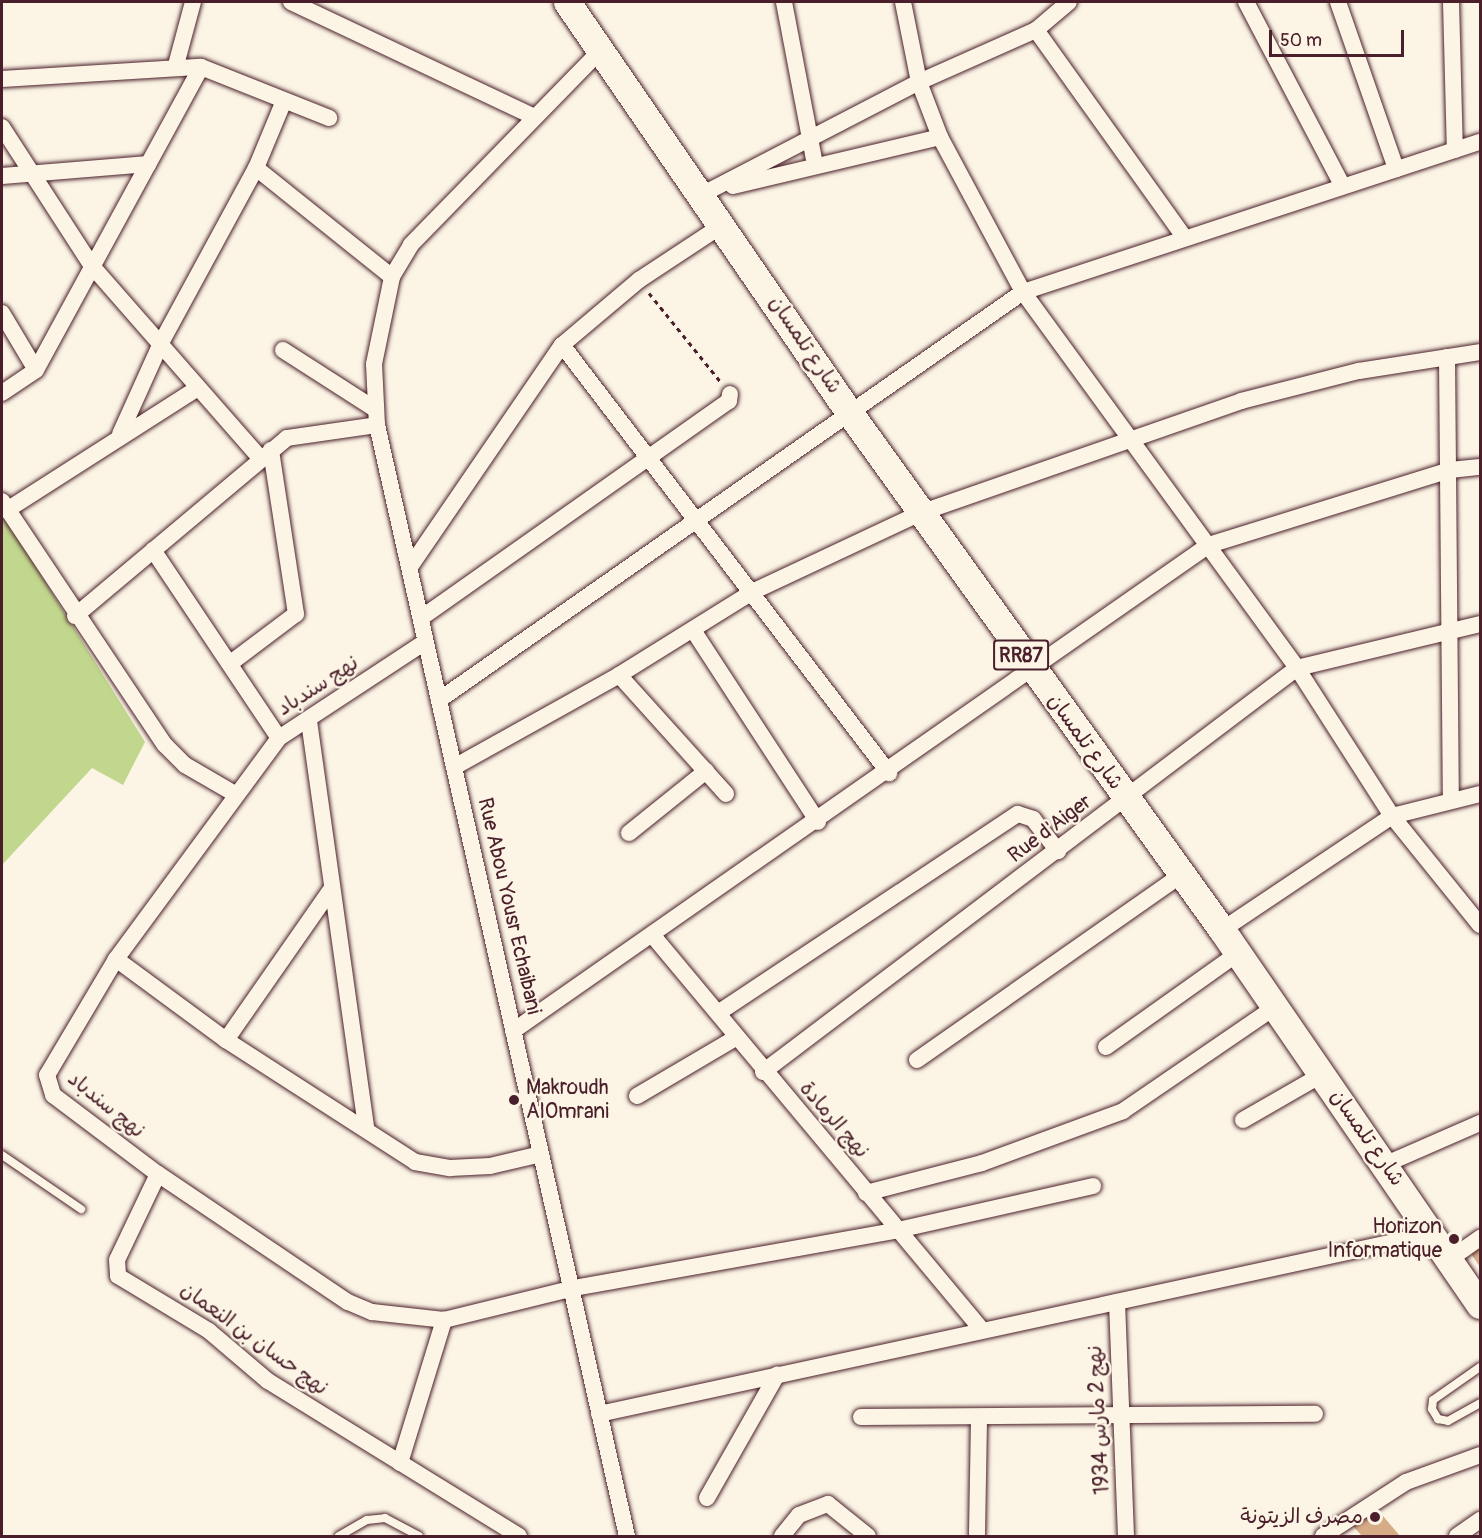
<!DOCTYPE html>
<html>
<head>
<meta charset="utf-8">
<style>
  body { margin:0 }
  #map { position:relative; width:1482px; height:1538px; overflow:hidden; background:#fcf5e5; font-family:Pangolin,"Playpen Sans Arabic",sans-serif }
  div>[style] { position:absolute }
  .green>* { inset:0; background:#c1d78d }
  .building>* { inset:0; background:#d6ac87 }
  .path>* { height:3px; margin-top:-1.5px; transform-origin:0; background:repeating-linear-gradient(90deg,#4a1f2b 0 4.5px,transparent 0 9px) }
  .roads { filter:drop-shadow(0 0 2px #4a1f2b) drop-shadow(0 0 2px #4a1f2b) }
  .lane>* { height:8px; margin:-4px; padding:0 4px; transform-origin:4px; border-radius:4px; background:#fcf5e5 }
  .street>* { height:16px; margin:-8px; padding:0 8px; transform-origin:8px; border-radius:8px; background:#fcf5e5 }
  .primary>* { height:27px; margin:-13.5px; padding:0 13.5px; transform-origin:13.5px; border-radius:13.5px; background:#fcf5e5 }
  .dots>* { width:16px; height:16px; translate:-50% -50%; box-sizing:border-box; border:3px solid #fcf5e5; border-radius:50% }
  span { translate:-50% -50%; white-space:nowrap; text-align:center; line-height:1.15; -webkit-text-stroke:4.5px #fcf5e5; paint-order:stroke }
  .shield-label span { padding:2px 4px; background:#fcf5e5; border:2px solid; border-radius:4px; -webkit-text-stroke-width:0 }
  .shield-label { font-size:20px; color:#4a1f2b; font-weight:700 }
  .street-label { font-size:21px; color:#4a1f2b }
  .poi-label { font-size:21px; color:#4a1f2b }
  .left { translate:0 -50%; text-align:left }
  .right { translate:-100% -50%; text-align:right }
  .frame { position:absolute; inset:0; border:3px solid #4a1f2b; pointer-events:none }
  .scale { position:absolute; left:1269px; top:30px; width:135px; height:27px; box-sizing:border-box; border:3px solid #4a1f2b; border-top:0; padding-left:8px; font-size:18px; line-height:21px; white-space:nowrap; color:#4a1f2b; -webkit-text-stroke:4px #fcf5e5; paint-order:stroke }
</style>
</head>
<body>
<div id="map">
  <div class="green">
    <i style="clip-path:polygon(2px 513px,145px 742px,123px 785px,92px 768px,2px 865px)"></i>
  </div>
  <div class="building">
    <i style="clip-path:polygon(1480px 1242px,1480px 1267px,1468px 1249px)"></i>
    <i style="clip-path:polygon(1378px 1510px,1400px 1536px,1362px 1536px,1352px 1525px)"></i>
  </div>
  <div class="path">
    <i style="left:649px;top:293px;width:113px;rotate:51.1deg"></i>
  </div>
  <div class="roads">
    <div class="lane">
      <i style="left:2px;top:1155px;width:96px;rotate:34.4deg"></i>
      <i style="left:1480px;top:1367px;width:57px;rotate:144.9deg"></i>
      <i style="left:1433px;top:1400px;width:9px;rotate:96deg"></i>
      <i style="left:1432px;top:1409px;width:12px;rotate:59deg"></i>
      <i style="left:1438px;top:1419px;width:10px;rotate:11deg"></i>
      <i style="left:1448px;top:1421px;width:37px;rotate:-29deg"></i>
      <i style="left:339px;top:1536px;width:32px;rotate:-30deg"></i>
      <i style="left:367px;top:1520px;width:18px;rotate:-6deg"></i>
      <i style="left:385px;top:1518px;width:38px;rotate:28deg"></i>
    </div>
    <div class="street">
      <i style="left:291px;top:2px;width:267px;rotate:25.3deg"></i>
      <i style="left:784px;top:2px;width:166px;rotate:79.2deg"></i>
      <i style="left:903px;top:2px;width:82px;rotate:78.7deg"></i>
      <i style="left:919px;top:82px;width:59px;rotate:69.1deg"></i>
      <i style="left:940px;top:137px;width:176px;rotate:61.8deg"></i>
      <i style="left:1023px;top:292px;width:465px;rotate:53.9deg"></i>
      <i style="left:1297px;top:668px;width:176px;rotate:57.3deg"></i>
      <i style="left:1392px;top:816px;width:140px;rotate:51.1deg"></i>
      <i style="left:1246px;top:2px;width:207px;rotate:62.3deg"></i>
      <i style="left:1338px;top:2px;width:177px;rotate:70.8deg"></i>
      <i style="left:1451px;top:2px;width:148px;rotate:88.5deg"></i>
      <i style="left:1036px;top:30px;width:254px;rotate:54.4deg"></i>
      <i style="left:600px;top:51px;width:271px;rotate:134.3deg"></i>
      <i style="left:411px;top:245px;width:37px;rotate:121deg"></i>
      <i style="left:392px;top:277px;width:89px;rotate:101.7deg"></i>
      <i style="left:374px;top:364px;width:61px;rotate:87.2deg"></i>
      <i style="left:377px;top:425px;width:1139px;rotate:77.32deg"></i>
      <i style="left:176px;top:65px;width:65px;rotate:-74.9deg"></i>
      <i style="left:2px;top:79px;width:199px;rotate:-3.5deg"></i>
      <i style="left:201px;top:67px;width:138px;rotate:21.7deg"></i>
      <i style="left:2px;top:127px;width:166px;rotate:57.1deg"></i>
      <i style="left:92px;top:266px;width:254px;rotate:48.8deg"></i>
      <i style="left:256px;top:168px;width:174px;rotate:38.7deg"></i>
      <i style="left:2px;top:176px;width:147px;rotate:-4.7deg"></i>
      <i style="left:733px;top:186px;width:213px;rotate:-13.3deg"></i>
      <i style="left:703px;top:194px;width:243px;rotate:-27.4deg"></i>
      <i style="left:919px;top:82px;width:128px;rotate:-24deg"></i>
      <i style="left:1036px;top:30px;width:43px;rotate:-40.3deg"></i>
      <i style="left:2px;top:313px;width:66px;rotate:59.2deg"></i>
      <i style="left:562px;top:345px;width:539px;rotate:52.62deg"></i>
      <i style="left:283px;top:350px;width:109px;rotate:32.7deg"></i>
      <i style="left:1447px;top:357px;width:440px;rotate:89.5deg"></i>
      <i style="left:2px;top:393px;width:41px;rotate:-34.1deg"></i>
      <i style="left:36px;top:370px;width:345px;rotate:-61.4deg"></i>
      <i style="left:120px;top:434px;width:102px;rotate:-65.7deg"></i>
      <i style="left:162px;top:341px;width:197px;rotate:-61.5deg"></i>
      <i style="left:256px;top:168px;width:70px;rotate:-67.4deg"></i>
      <i style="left:2px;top:501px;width:293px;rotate:56.3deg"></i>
      <i style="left:165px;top:745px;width:28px;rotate:45deg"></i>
      <i style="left:185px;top:765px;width:58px;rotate:30.1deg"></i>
      <i style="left:7px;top:510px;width:227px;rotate:-32.6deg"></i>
      <i style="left:153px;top:550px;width:226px;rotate:56.2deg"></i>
      <i style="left:412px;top:564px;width:265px;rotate:-55.6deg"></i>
      <i style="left:562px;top:345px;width:101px;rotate:-40.2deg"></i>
      <i style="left:639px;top:280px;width:102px;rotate:-33.4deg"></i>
      <i style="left:75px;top:616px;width:277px;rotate:-40deg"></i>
      <i style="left:287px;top:438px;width:91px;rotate:-8.2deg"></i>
      <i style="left:421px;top:618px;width:377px;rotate:-35.2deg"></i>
      <i style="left:729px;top:401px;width:7px;rotate:-82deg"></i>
      <i style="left:693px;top:630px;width:229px;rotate:56.9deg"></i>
      <i style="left:425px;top:642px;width:175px;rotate:146.7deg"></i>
      <i style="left:279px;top:738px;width:275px;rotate:126.4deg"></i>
      <i style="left:116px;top:959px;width:135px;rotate:120.7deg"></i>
      <i style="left:47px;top:1075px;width:21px;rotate:73deg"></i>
      <i style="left:53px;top:1095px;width:131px;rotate:37deg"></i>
      <i style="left:158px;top:1174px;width:229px;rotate:34deg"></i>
      <i style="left:348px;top:1302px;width:26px;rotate:23deg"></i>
      <i style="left:372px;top:1312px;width:72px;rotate:6.3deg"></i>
      <i style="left:444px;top:1320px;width:134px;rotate:-13.8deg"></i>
      <i style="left:574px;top:1288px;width:329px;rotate:-10.1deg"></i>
      <i style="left:898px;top:1230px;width:200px;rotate:-12.7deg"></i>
      <i style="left:232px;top:662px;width:80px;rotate:-36.9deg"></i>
      <i style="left:296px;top:614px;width:166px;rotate:-98.7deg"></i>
      <i style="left:619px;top:675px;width:160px;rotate:48deg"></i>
      <i style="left:439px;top:700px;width:712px;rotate:-34.94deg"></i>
      <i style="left:1023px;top:292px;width:481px;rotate:-18.2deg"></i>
      <i style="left:309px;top:721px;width:412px;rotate:82deg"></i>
      <i style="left:454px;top:767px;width:189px;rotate:-29.1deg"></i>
      <i style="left:619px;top:675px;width:159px;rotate:-31.9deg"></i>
      <i style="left:754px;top:591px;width:187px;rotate:-25.1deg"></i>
      <i style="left:923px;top:512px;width:337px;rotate:-19.2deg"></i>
      <i style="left:1241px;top:401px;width:122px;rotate:-14.3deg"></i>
      <i style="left:1359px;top:371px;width:122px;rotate:-8.9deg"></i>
      <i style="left:629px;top:833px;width:99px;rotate:-38.8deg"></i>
      <i style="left:1222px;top:930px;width:205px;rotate:-33.8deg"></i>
      <i style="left:1392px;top:816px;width:91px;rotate:-14deg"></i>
      <i style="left:654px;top:937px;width:512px;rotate:50.15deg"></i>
      <i style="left:116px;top:959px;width:137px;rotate:36.4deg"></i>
      <i style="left:226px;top:1040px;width:225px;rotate:32.8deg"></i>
      <i style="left:415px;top:1162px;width:36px;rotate:10deg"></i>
      <i style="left:450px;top:1168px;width:40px;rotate:-2.9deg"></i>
      <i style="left:490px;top:1166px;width:52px;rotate:-13.2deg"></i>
      <i style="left:718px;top:1013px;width:360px;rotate:-33.6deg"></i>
      <i style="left:1018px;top:814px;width:16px;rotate:18deg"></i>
      <i style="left:1033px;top:819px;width:41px;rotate:52deg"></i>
      <i style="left:513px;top:1031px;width:849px;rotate:-34.93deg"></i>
      <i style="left:1209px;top:545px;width:252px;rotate:-17.3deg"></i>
      <i style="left:1450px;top:470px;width:30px;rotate:-6deg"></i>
      <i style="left:226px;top:1040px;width:182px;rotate:-55.1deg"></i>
      <i style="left:1106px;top:1047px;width:161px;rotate:-35.4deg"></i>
      <i style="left:917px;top:1060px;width:322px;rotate:-35deg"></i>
      <i style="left:763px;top:1072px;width:670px;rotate:-37.11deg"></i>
      <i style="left:1297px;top:668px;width:188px;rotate:-13.5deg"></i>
      <i style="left:637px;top:1096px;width:116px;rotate:-30.5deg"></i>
      <i style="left:1243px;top:1120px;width:92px;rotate:-29.9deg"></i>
      <i style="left:1386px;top:1164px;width:103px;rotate:-23.6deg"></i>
      <i style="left:158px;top:1174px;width:95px;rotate:115.5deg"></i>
      <i style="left:117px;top:1260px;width:16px;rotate:86deg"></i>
      <i style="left:118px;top:1276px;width:106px;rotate:31.1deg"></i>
      <i style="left:209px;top:1331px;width:77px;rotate:40.3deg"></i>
      <i style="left:268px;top:1381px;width:295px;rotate:31.7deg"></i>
      <i style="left:866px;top:1193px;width:120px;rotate:-14.5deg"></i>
      <i style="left:982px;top:1163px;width:150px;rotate:-20.2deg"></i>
      <i style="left:1123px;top:1111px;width:184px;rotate:-34.4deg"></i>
      <i style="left:1450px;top:1259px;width:37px;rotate:-35deg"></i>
      <i style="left:1117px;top:1302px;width:234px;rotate:87.8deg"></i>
      <i style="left:599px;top:1414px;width:851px;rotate:-12.21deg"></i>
      <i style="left:861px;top:1417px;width:454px;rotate:-0.4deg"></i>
      <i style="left:400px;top:1463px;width:150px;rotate:-72.9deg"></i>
      <i style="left:707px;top:1498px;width:142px;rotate:-60.4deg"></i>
      <i style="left:977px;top:1534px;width:117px;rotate:-89deg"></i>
      <i style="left:782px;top:1536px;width:27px;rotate:-51deg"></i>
      <i style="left:799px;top:1515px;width:31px;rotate:-21deg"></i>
      <i style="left:828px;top:1504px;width:51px;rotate:38.7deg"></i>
      <i style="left:1323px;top:1536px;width:99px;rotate:-33deg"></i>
      <i style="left:1406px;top:1482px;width:79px;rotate:-20deg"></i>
      <i style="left:1457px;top:1536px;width:28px;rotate:-35deg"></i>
    </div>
    <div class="primary">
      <i style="left:567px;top:2px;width:498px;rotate:55.5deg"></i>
      <i style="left:849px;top:412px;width:638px;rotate:54.24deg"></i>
      <i style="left:1222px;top:930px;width:455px;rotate:55.5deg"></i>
    </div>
  </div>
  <div class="dots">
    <i style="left:514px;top:1100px;background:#4a1f2b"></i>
    <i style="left:1454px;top:1239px;background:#4a1f2b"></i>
    <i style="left:1375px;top:1517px;background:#4a1f2b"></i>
  </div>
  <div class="shield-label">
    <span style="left:1021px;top:655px">RR87</span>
  </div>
  <div class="street-label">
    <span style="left:805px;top:345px;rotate:56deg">شارع تلمسان</span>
    <span style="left:318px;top:686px;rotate:-33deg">نهج سندباد</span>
    <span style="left:1085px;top:742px;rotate:54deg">شارع تلمسان</span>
    <span style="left:1050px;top:829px;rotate:-37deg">Rue d'Aiger</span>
    <span style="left:509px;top:906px;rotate:77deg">Rue Abou Yousr Echaibani</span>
    <span style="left:106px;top:1105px;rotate:39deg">نهج سندباد</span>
    <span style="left:834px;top:1120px;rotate:49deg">نهج الرمادة</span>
    <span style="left:1367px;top:1138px;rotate:55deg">شارع تلمسان</span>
    <span style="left:254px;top:1339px;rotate:36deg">نهج حسان بن النعمان</span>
    <span style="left:1099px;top:1420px;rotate:-93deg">نهج 2 مارس 1934</span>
  </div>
  <div class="poi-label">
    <span class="left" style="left:526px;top:1100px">Makroudh<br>AlOmrani</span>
    <span class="right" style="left:1442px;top:1239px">Horizon<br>Informatique</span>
    <span class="right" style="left:1363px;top:1517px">مصرف الزيتونة</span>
  </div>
  <div class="frame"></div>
  <div class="scale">50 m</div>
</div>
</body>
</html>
